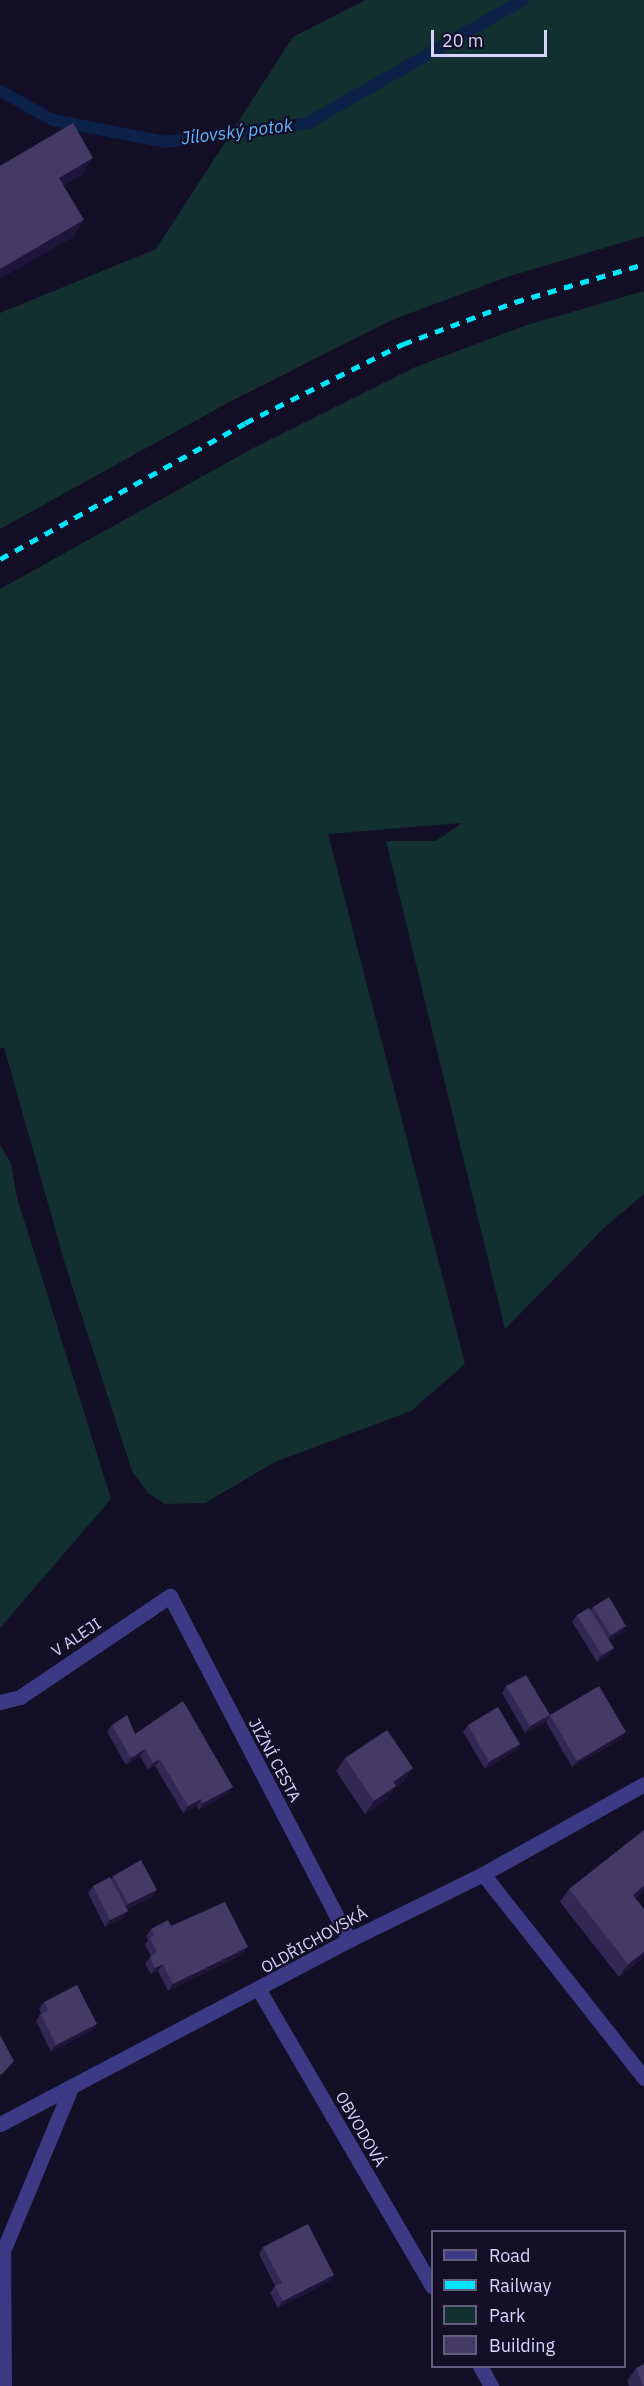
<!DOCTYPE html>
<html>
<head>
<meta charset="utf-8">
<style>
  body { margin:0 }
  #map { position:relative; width:644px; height:2386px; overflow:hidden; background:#130f26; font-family:"IBM Plex Sans",sans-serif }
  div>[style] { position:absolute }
  .green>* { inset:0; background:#12302f }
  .stream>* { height:12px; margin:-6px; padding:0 6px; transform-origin:6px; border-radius:6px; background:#0c2248 }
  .street>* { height:15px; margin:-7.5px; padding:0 7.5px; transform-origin:7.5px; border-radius:7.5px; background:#3d3a85 }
  .rail>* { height:4.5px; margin-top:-2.25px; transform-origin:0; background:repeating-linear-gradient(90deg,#00e5ff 0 9px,transparent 0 17px) }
  .wall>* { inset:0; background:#312854 }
  .shaded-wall>* { inset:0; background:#1d163a }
  .building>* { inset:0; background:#433a66 }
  span { translate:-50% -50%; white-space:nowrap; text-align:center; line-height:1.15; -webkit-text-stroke:4.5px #130f26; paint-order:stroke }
  .street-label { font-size:16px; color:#d9d4ff }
  .water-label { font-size:18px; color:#62b6ff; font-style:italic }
  .legend { position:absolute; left:431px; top:2230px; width:195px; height:138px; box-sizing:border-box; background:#130f26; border:2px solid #625e7d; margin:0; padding:8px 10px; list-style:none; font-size:18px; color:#d9d4ff }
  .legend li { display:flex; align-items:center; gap:12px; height:30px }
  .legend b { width:30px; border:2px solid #625e7d }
  .scale { position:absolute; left:431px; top:30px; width:116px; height:27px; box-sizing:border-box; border:3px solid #d9d4ff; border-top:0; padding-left:8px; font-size:18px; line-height:21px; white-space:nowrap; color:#d9d4ff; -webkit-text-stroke:4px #130f26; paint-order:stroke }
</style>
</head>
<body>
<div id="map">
  <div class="green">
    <i style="clip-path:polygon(365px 0,644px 0,644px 236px,507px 277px,392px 320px,233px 400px,0 529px,0 313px,156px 249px,293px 37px)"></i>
    <i style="clip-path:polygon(644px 291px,644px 1194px,605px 1227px,505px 1329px,386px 841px,436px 841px,462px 823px,328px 834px,465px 1364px,411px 1411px,275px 1462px,205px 1503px,165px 1504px,148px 1493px,132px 1471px,65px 1264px,4px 1047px,0 1049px,0 589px,257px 446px,413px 368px,524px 326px)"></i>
    <i style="clip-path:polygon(0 1145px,11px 1163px,16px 1194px,111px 1499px,0 1628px)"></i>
  </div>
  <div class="stream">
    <i style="left:0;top:91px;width:60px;rotate:28.7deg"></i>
    <i style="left:53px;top:120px;width:114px;rotate:11.1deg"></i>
    <i style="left:165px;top:142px;width:144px;rotate:-7.6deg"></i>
    <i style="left:308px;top:123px;width:248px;rotate:-29.8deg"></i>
  </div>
  <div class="street">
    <i style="left:0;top:1702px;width:21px;rotate:-14deg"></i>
    <i style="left:20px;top:1697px;width:181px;rotate:-34deg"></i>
    <i style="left:170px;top:1596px;width:388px;rotate:62.5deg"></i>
    <i style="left:483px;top:1874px;width:260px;rotate:51.7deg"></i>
    <i style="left:259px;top:1990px;width:343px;rotate:59.7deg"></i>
    <i style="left:0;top:2124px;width:395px;rotate:-27.8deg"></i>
    <i style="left:349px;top:1940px;width:149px;rotate:-26.2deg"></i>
    <i style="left:483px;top:1874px;width:184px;rotate:-29.2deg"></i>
    <i style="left:480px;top:2366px;width:23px;rotate:61deg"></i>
    <i style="left:4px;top:2386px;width:135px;rotate:-90.4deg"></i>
    <i style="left:3px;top:2251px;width:174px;rotate:-67.4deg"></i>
  </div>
  <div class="rail">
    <i style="left:0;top:559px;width:280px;rotate:-29deg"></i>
    <i style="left:245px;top:423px;width:177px;rotate:-26.6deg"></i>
    <i style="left:403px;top:344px;width:120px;rotate:-20.6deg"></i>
    <i style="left:515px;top:302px;width:134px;rotate:-16.4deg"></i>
  </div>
  <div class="wall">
    <i style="clip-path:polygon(593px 1607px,626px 1626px,621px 1633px,609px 1640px,614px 1648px,609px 1654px,597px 1662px,572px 1622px,577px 1615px,591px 1610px)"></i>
    <i style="clip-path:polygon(506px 1686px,550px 1715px,621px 1739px,572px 1767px,546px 1722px,525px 1733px,502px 1693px)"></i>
    <i style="clip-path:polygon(112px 1725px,135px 1734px,233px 1787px,228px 1793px,199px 1810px,197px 1806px,183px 1813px,155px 1766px,148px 1770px,140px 1756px,126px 1765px,107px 1732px)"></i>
    <i style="clip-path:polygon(468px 1725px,520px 1744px,515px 1751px,485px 1769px,463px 1732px)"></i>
    <i style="clip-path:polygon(345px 1758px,404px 1781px,395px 1787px,387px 1799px,365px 1814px,336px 1771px)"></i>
    <i style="clip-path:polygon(113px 1876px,152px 1897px,127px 1909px,123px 1918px,105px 1927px,88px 1893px,93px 1886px,111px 1879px)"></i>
    <i style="clip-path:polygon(569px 1889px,644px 1892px,635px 1898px,644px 1957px,619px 1977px,560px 1902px)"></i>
    <i style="clip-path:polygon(171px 1926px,243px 1954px,168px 1991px,158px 1971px,151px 1974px,145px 1964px,151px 1956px,145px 1945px,148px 1940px,146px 1936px,151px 1929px)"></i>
    <i style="clip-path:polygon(44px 2002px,97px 2024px,92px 2031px,51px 2052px,36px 2021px,41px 2013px,39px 2009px)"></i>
    <i style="clip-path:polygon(263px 2247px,330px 2281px,278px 2308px,270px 2293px,275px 2286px,259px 2254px)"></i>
    <i style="clip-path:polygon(636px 2368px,644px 2386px,629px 2386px,627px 2381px)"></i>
  </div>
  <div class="shaded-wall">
    <i style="clip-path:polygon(93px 158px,81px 176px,47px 195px,59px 178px)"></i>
    <i style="clip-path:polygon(84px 220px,72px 238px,0 279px,0 269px)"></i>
    <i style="clip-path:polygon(626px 1626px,621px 1633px,606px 1642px,611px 1635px)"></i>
    <i style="clip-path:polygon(614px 1648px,609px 1654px,597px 1662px,602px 1655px)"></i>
    <i style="clip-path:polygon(550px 1715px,546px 1722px,525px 1733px,530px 1726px)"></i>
    <i style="clip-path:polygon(626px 1732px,621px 1739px,572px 1767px,577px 1761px)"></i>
    <i style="clip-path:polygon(520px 1744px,515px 1751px,485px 1769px,489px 1762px)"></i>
    <i style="clip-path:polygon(145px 1749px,140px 1756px,126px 1765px,131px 1758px)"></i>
    <i style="clip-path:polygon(160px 1759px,155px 1766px,148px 1770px,153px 1763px)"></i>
    <i style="clip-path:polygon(413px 1768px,404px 1781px,395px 1787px,387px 1799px,365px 1814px,374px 1801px,393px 1782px)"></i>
    <i style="clip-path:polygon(233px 1787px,228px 1793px,199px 1810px,203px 1803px)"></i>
    <i style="clip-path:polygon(201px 1799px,197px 1806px,183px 1813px,188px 1806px)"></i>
    <i style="clip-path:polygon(644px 1886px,644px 1892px,624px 1908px,633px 1895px)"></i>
    <i style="clip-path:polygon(157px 1890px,152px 1897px,123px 1911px,128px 1904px)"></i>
    <i style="clip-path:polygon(128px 1911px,123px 1918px,105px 1927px,110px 1920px)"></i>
    <i style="clip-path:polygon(248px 1947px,243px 1954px,168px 1991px,173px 1984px)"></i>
    <i style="clip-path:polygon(644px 1952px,644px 1957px,619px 1977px,628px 1964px)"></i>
    <i style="clip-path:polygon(163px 1964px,158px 1971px,151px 1974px,155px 1968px)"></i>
    <i style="clip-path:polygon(97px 2024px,92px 2031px,51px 2052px,56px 2045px)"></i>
    <i style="clip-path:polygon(14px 2061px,9px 2068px,0 2077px,1px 2075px)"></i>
    <i style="clip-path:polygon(334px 2275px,330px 2281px,278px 2308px,283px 2301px)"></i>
  </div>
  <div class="building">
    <i style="clip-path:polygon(73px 123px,93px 158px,59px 178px,84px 220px,0 269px,0 166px)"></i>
    <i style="clip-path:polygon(609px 1597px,626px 1626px,611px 1635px,593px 1607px)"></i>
    <i style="clip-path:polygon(589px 1608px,614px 1648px,602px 1655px,577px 1615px)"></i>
    <i style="clip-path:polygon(526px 1675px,550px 1715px,599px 1686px,626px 1732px,577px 1761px,550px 1715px,530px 1726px,506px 1686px)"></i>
    <i style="clip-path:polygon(183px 1701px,233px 1787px,203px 1803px,201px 1799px,188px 1806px,160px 1759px,153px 1763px,145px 1749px,131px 1758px,112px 1725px,127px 1715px,135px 1734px)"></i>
    <i style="clip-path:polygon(498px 1707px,520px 1744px,489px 1762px,468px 1725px)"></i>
    <i style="clip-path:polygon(387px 1730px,413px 1768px,393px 1782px,396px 1786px,374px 1801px,345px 1758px)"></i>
    <i style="clip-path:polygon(644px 1830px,644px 1886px,633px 1895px,644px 1909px,644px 1952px,628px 1964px,569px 1889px)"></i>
    <i style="clip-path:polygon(141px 1860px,157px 1890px,128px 1904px,113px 1876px)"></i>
    <i style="clip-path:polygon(110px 1877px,128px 1911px,110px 1920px,93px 1886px)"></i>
    <i style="clip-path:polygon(225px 1902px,248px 1947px,173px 1984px,163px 1964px,155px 1968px,150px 1957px,157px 1952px,150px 1938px,154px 1935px,151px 1929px,168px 1920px,171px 1926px)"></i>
    <i style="clip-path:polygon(77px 1985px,97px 2024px,56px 2045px,41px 2014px,48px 2010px,44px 2002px)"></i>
    <i style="clip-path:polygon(0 2035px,14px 2061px,1px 2075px,0 2074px)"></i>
    <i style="clip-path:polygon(308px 2224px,334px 2275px,283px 2301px,275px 2286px,282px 2283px,263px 2247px)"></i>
    <i style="clip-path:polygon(644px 2364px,644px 2386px,643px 2386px,636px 2368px)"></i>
  </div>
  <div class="street-label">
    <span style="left:76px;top:1637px;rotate:-34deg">V ALEJI</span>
    <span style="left:275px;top:1760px;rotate:62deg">JIŽNÍ CESTA</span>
    <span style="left:314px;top:1940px;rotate:-29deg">OLDŘICHOVSKÁ</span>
    <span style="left:361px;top:2129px;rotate:60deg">OBVODOVÁ</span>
  </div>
  <div class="water-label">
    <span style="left:237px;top:132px;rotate:-7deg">Jílovský potok</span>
  </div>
  <ul class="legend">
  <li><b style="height:8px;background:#3d3a85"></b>Road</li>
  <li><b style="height:8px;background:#00e5ff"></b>Railway</li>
  <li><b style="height:16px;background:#12302f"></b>Park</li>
  <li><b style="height:16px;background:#433a66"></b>Building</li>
  </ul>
  <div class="scale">20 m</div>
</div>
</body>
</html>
